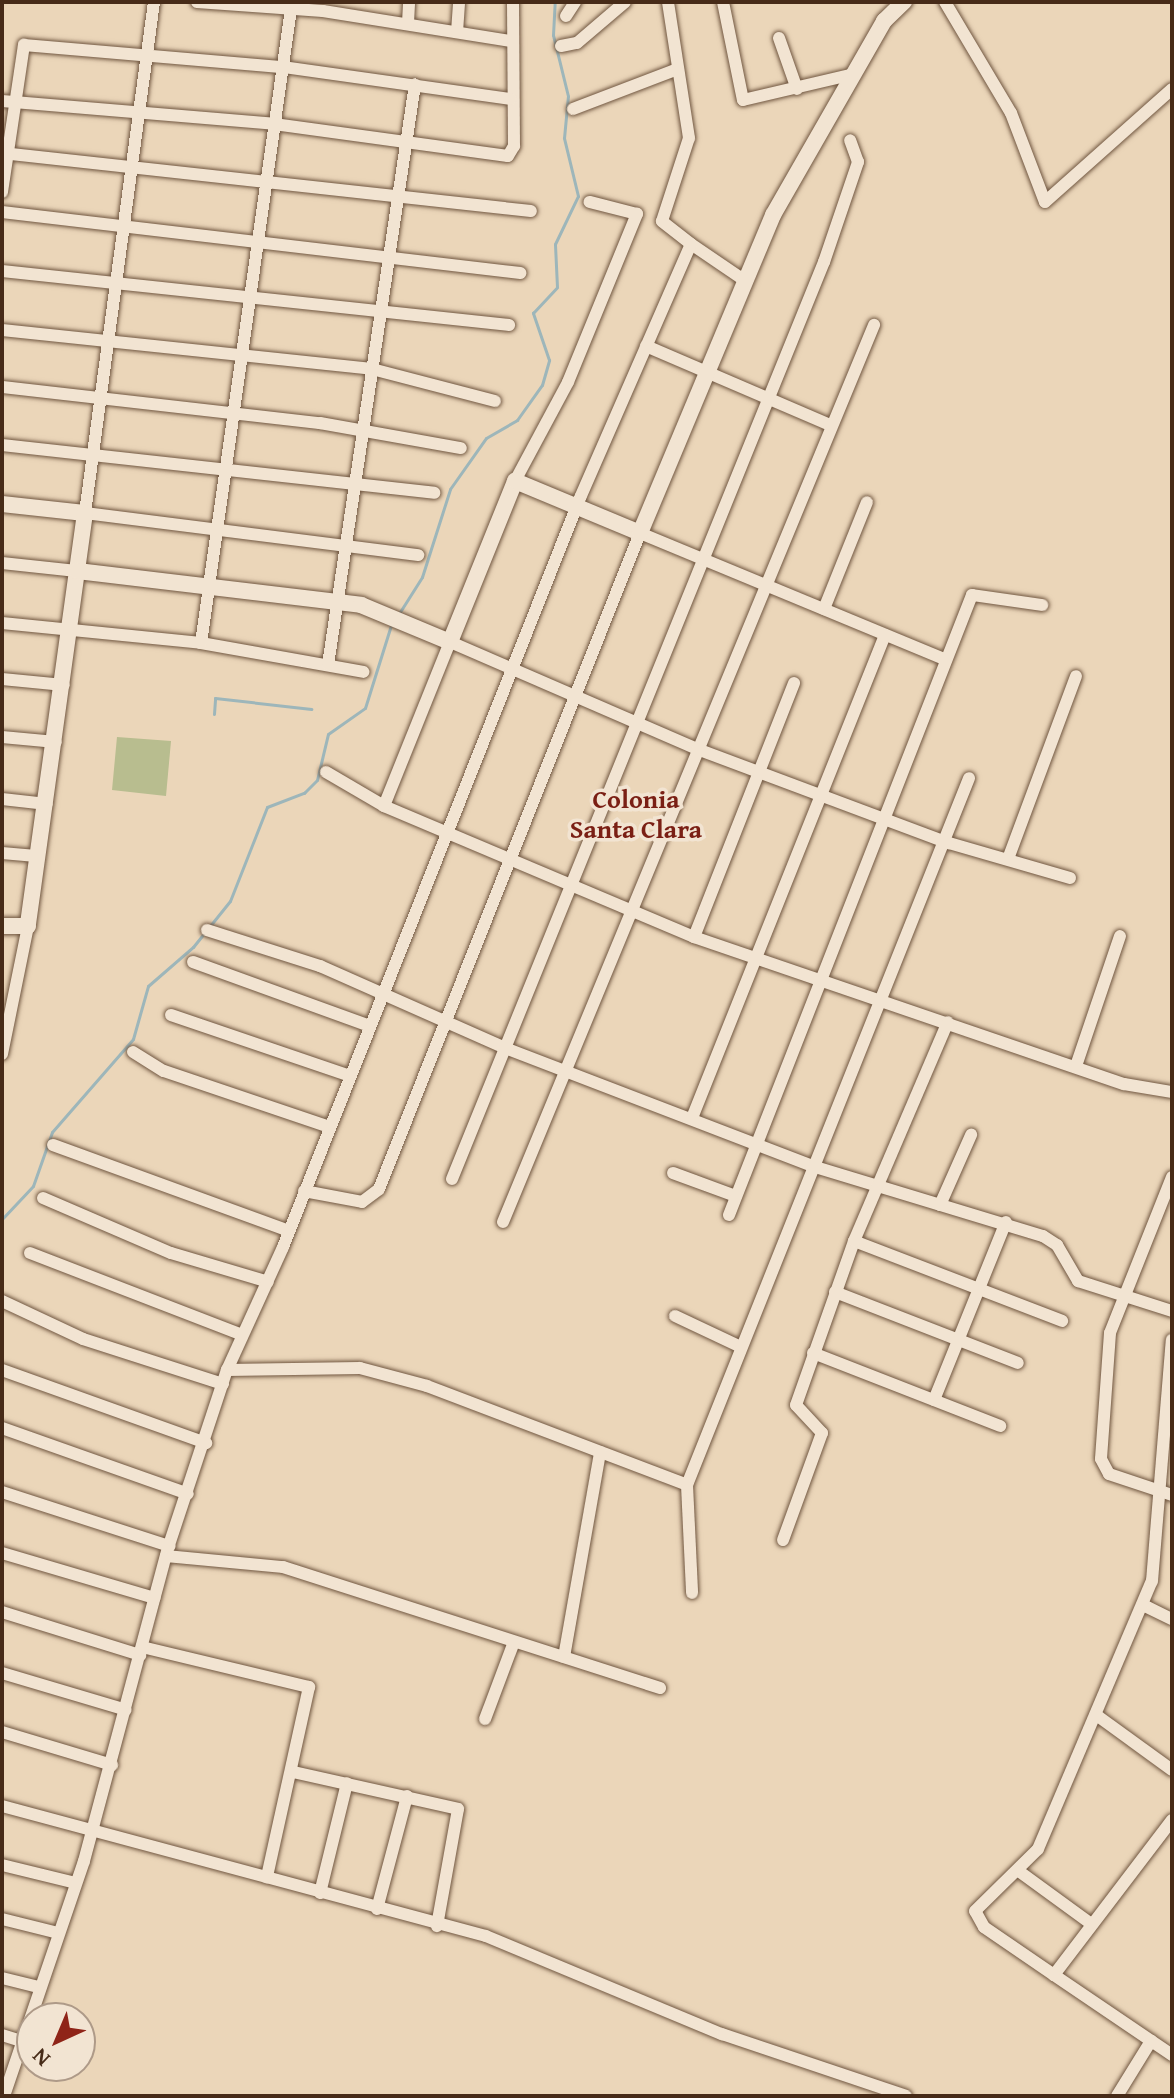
<!DOCTYPE html>
<html>
<head>
<meta charset="utf-8">
<style>
  body { margin:0 }
  #map { position:relative; width:1174px; height:2098px; overflow:hidden; background:#ebd6b9; font-family:"Gentium Book Plus",serif }
  div>[style] { position:absolute }
  .green>* { inset:0; background:#b8bd8f }
  .stream>* { height:3px; margin:-1.5px; padding:0 1.5px; transform-origin:1.5px; border-radius:1.5px; background:#9db6ba }
  .roads { filter:drop-shadow(0 0 2px #705640) drop-shadow(0 0 2px #705640) }
  .street>* { height:12px; margin:-6px; padding:0 6px; transform-origin:6px; border-radius:6px; background:#f2e4d2 }
  .secondary>* { height:16px; margin:-8px; padding:0 8px; transform-origin:8px; border-radius:8px; background:#f2e4d2 }
  span { translate:-50% -50%; white-space:nowrap; text-align:center; line-height:1.15; -webkit-text-stroke:7px #f2e4d2; paint-order:stroke }
  .neighbourhood-label { font-size:26px; color:#7a1f14; font-weight:700 }
  .frame { position:absolute; inset:0; border:4px solid #472b18; pointer-events:none }
  .north { position:absolute; left:16px; top:2002px; width:80px; height:80px; box-sizing:border-box; background:#f2e4d2; border:2px solid #ae9a88; border-radius:50%; rotate:224deg; font-size:22px; font-weight:700; line-height:32px; text-align:center; color:#472b18 }
  .north::after { content:''; display:block; margin:auto; width:28px; height:36px; background:#8f2418; clip-path:polygon(50% 0,100% 100%,50% 72%,0 100%) }
</style>
</head>
<body>
<div id="map">
  <div class="green">
    <i style="clip-path:polygon(117px 737px,171px 741px,166px 796px,112px 790px)"></i>
  </div>
  <div class="stream">
    <i style="left:398px;top:615px;width:45px;rotate:-57.7deg"></i>
    <i style="left:422px;top:577px;width:92px;rotate:-72.3deg"></i>
    <i style="left:450px;top:489px;width:62px;rotate:-54.8deg"></i>
    <i style="left:486px;top:438px;width:36px;rotate:-30deg"></i>
    <i style="left:517px;top:420px;width:43px;rotate:-54.5deg"></i>
    <i style="left:542px;top:385px;width:26px;rotate:-74deg"></i>
    <i style="left:549px;top:360px;width:50px;rotate:-108.8deg"></i>
    <i style="left:533px;top:313px;width:35px;rotate:-47deg"></i>
    <i style="left:557px;top:287px;width:43px;rotate:-92.7deg"></i>
    <i style="left:555px;top:244px;width:53px;rotate:-64.4deg"></i>
    <i style="left:578px;top:196px;width:60px;rotate:-103.6deg"></i>
    <i style="left:564px;top:138px;width:42px;rotate:-84.6deg"></i>
    <i style="left:568px;top:96px;width:63px;rotate:-103.8deg"></i>
    <i style="left:553px;top:35px;width:33px;rotate:-87deg"></i>
    <i style="left:214px;top:714px;width:16px;rotate:-86deg"></i>
    <i style="left:215px;top:698px;width:97px;rotate:6.5deg"></i>
    <i style="left:2px;top:1219px;width:45px;rotate:-46.8deg"></i>
    <i style="left:33px;top:1186px;width:57px;rotate:-70.6deg"></i>
    <i style="left:52px;top:1132px;width:123px;rotate:-48.9deg"></i>
    <i style="left:133px;top:1039px;width:55px;rotate:-74.2deg"></i>
    <i style="left:148px;top:986px;width:60px;rotate:-40.9deg"></i>
    <i style="left:193px;top:947px;width:59px;rotate:-51.2deg"></i>
    <i style="left:230px;top:901px;width:101px;rotate:-68.5deg"></i>
    <i style="left:267px;top:807px;width:40px;rotate:-21deg"></i>
    <i style="left:304px;top:793px;width:18px;rotate:-45deg"></i>
    <i style="left:317px;top:780px;width:47px;rotate:-76.6deg"></i>
    <i style="left:328px;top:734px;width:45px;rotate:-35.1deg"></i>
    <i style="left:365px;top:708px;width:87px;rotate:-72.6deg"></i>
  </div>
  <div class="roads">
    <div class="street">
      <i style="left:154px;top:2px;width:516px;rotate:97.69deg"></i>
      <i style="left:85px;top:513px;width:336px;rotate:7.2deg"></i>
      <i style="left:197px;top:2px;width:126px;rotate:4.1deg"></i>
      <i style="left:323px;top:11px;width:189px;rotate:9.1deg"></i>
      <i style="left:723px;top:2px;width:100px;rotate:78.5deg"></i>
      <i style="left:743px;top:100px;width:114px;rotate:-13.2deg"></i>
      <i style="left:945px;top:2px;width:129px;rotate:59.3deg"></i>
      <i style="left:1011px;top:113px;width:95px;rotate:69.1deg"></i>
      <i style="left:1045px;top:202px;width:170px;rotate:-41.7deg"></i>
      <i style="left:566px;top:16px;width:17px;rotate:-57deg"></i>
      <i style="left:408px;top:23px;width:21px;rotate:-87deg"></i>
      <i style="left:457px;top:32px;width:30px;rotate:-86deg"></i>
      <i style="left:779px;top:38px;width:54px;rotate:70.6deg"></i>
      <i style="left:561px;top:46px;width:16px;rotate:-11deg"></i>
      <i style="left:577px;top:43px;width:63px;rotate:-40.5deg"></i>
      <i style="left:2px;top:101px;width:273px;rotate:4.8deg"></i>
      <i style="left:274px;top:124px;width:236px;rotate:7.8deg"></i>
      <i style="left:508px;top:156px;width:12px;rotate:-59deg"></i>
      <i style="left:514px;top:146px;width:144px;rotate:-90.4deg"></i>
      <i style="left:573px;top:109px;width:112px;rotate:-20.9deg"></i>
      <i style="left:2px;top:153px;width:532px;rotate:6.26deg"></i>
      <i style="left:2px;top:192px;width:149px;rotate:-81.5deg"></i>
      <i style="left:24px;top:45px;width:260px;rotate:4.9deg"></i>
      <i style="left:283px;top:67px;width:230px;rotate:8deg"></i>
      <i style="left:2px;top:212px;width:522px;rotate:6.72deg"></i>
      <i style="left:691px;top:244px;width:64px;rotate:34.2deg"></i>
      <i style="left:2px;top:271px;width:510px;rotate:6.08deg"></i>
      <i style="left:2px;top:330px;width:372px;rotate:6deg"></i>
      <i style="left:372px;top:369px;width:127px;rotate:14.6deg"></i>
      <i style="left:646px;top:346px;width:200px;rotate:23.2deg"></i>
      <i style="left:2px;top:387px;width:320px;rotate:6.5deg"></i>
      <i style="left:320px;top:423px;width:143px;rotate:10.1deg"></i>
      <i style="left:2px;top:445px;width:435px;rotate:6.3deg"></i>
      <i style="left:515px;top:481px;width:112px;rotate:-61.8deg"></i>
      <i style="left:568px;top:382px;width:182px;rotate:-67.7deg"></i>
      <i style="left:637px;top:214px;width:49px;rotate:-165.7deg"></i>
      <i style="left:2px;top:563px;width:75px;rotate:6.1deg"></i>
      <i style="left:824px;top:609px;width:115px;rotate:-68.1deg"></i>
      <i style="left:2px;top:623px;width:200px;rotate:5.7deg"></i>
      <i style="left:201px;top:643px;width:165px;rotate:10.1deg"></i>
      <i style="left:201px;top:643px;width:647px;rotate:-81.92deg"></i>
      <i style="left:328px;top:665px;width:587px;rotate:-81.48deg"></i>
      <i style="left:2px;top:679px;width:62px;rotate:5.5deg"></i>
      <i style="left:2px;top:737px;width:54px;rotate:5.3deg"></i>
      <i style="left:326px;top:772px;width:67px;rotate:30.4deg"></i>
      <i style="left:384px;top:806px;width:337px;rotate:22.9deg"></i>
      <i style="left:694px;top:937px;width:454px;rotate:18.9deg"></i>
      <i style="left:1124px;top:1084px;width:49px;rotate:9.5deg"></i>
      <i style="left:2px;top:799px;width:45px;rotate:6.3deg"></i>
      <i style="left:384px;top:806px;width:177px;rotate:-68.1deg"></i>
      <i style="left:450px;top:642px;width:269px;rotate:23.4deg"></i>
      <i style="left:697px;top:749px;width:269px;rotate:20.5deg"></i>
      <i style="left:949px;top:843px;width:126px;rotate:16.1deg"></i>
      <i style="left:2px;top:853px;width:37px;rotate:5deg"></i>
      <i style="left:1008px;top:859px;width:195px;rotate:-69.6deg"></i>
      <i style="left:207px;top:930px;width:119px;rotate:17.7deg"></i>
      <i style="left:320px;top:966px;width:202px;rotate:23.9deg"></i>
      <i style="left:505px;top:1048px;width:329px;rotate:21deg"></i>
      <i style="left:812px;top:1166px;width:241px;rotate:16.9deg"></i>
      <i style="left:1043px;top:1236px;width:17px;rotate:33deg"></i>
      <i style="left:1057px;top:1245px;width:42px;rotate:59.7deg"></i>
      <i style="left:1078px;top:1281px;width:99px;rotate:17.7deg"></i>
      <i style="left:694px;top:937px;width:273px;rotate:-68.5deg"></i>
      <i style="left:193px;top:962px;width:188px;rotate:19.9deg"></i>
      <i style="left:171px;top:1015px;width:189px;rotate:18.8deg"></i>
      <i style="left:133px;top:1052px;width:36px;rotate:32deg"></i>
      <i style="left:164px;top:1071px;width:174px;rotate:18.7deg"></i>
      <i style="left:2px;top:1054px;width:131px;rotate:-78.5deg"></i>
      <i style="left:1077px;top:1063px;width:134px;rotate:-71.3deg"></i>
      <i style="left:692px;top:1118px;width:520px;rotate:-68.22deg"></i>
      <i style="left:53px;top:1145px;width:251px;rotate:20deg"></i>
      <i style="left:673px;top:1173px;width:67px;rotate:20.1deg"></i>
      <i style="left:1172px;top:1177px;width:168px;rotate:111.7deg"></i>
      <i style="left:1110px;top:1333px;width:126px;rotate:94.1deg"></i>
      <i style="left:1101px;top:1459px;width:17px;rotate:62deg"></i>
      <i style="left:1109px;top:1474px;width:66px;rotate:18.4deg"></i>
      <i style="left:452px;top:1179px;width:990px;rotate:-67.92deg"></i>
      <i style="left:824px;top:262px;width:106px;rotate:-71.2deg"></i>
      <i style="left:858px;top:162px;width:23px;rotate:-110deg"></i>
      <i style="left:304px;top:1191px;width:59px;rotate:10.7deg"></i>
      <i style="left:362px;top:1202px;width:21px;rotate:-37deg"></i>
      <i style="left:379px;top:1189px;width:706px;rotate:-68.3deg"></i>
      <i style="left:640px;top:533px;width:331px;rotate:22.5deg"></i>
      <i style="left:43px;top:1198px;width:139px;rotate:23.3deg"></i>
      <i style="left:171px;top:1253px;width:101px;rotate:16.6deg"></i>
      <i style="left:940px;top:1205px;width:77px;rotate:-66.1deg"></i>
      <i style="left:729px;top:1215px;width:666px;rotate:-68.6deg"></i>
      <i style="left:972px;top:595px;width:71px;rotate:8.1deg"></i>
      <i style="left:503px;top:1222px;width:971px;rotate:-67.53deg"></i>
      <i style="left:854px;top:1241px;width:223px;rotate:21deg"></i>
      <i style="left:30px;top:1253px;width:225px;rotate:21.1deg"></i>
      <i style="left:835px;top:1292px;width:196px;rotate:21.2deg"></i>
      <i style="left:2px;top:1301px;width:89px;rotate:25.1deg"></i>
      <i style="left:83px;top:1339px;width:147px;rotate:17.8deg"></i>
      <i style="left:675px;top:1316px;width:73px;rotate:25.2deg"></i>
      <i style="left:813px;top:1353px;width:201px;rotate:21.3deg"></i>
      <i style="left:2px;top:1370px;width:217px;rotate:19.7deg"></i>
      <i style="left:227px;top:1370px;width:133px;rotate:-0.9deg"></i>
      <i style="left:360px;top:1368px;width:69px;rotate:15deg"></i>
      <i style="left:427px;top:1386px;width:278px;rotate:20.8deg"></i>
      <i style="left:687px;top:1485px;width:761px;rotate:-68.25deg"></i>
      <i style="left:934px;top:1400px;width:192px;rotate:-68deg"></i>
      <i style="left:2px;top:1428px;width:197px;rotate:19.5deg"></i>
      <i style="left:687px;top:1485px;width:108px;rotate:87.3deg"></i>
      <i style="left:2px;top:1492px;width:176px;rotate:17.9deg"></i>
      <i style="left:783px;top:1540px;width:114px;rotate:-70deg"></i>
      <i style="left:822px;top:1433px;width:38px;rotate:-133deg"></i>
      <i style="left:796px;top:1405px;width:174px;rotate:-70.5deg"></i>
      <i style="left:854px;top:1241px;width:238px;rotate:-66.8deg"></i>
      <i style="left:2px;top:1553px;width:159px;rotate:16.4deg"></i>
      <i style="left:166px;top:1556px;width:118px;rotate:5.4deg"></i>
      <i style="left:283px;top:1567px;width:396px;rotate:17.8deg"></i>
      <i style="left:1143px;top:1605px;width:32px;rotate:26deg"></i>
      <i style="left:2px;top:1612px;width:145px;rotate:17.3deg"></i>
      <i style="left:142px;top:1647px;width:172px;rotate:13.5deg"></i>
      <i style="left:309px;top:1687px;width:195px;rotate:102.5deg"></i>
      <i style="left:564px;top:1657px;width:208px;rotate:-80deg"></i>
      <i style="left:2px;top:1673px;width:129px;rotate:16.6deg"></i>
      <i style="left:1099px;top:1717px;width:90px;rotate:36deg"></i>
      <i style="left:485px;top:1719px;width:82px;rotate:-69.4deg"></i>
      <i style="left:2px;top:1732px;width:115px;rotate:16.7deg"></i>
      <i style="left:293px;top:1772px;width:169px;rotate:12.6deg"></i>
      <i style="left:458px;top:1809px;width:119px;rotate:100.2deg"></i>
      <i style="left:2px;top:1806px;width:501px;rotate:15.03deg"></i>
      <i style="left:486px;top:1936px;width:256px;rotate:22.6deg"></i>
      <i style="left:722px;top:2034px;width:194px;rotate:18.6deg"></i>
      <i style="left:1172px;top:1820px;width:195px;rotate:127.3deg"></i>
      <i style="left:1054px;top:1975px;width:143px;rotate:34.1deg"></i>
      <i style="left:2px;top:1865px;width:76px;rotate:13.7deg"></i>
      <i style="left:1020px;top:1872px;width:87px;rotate:36.1deg"></i>
      <i style="left:320px;top:1893px;width:113px;rotate:-76.2deg"></i>
      <i style="left:377px;top:1909px;width:117px;rotate:-75.1deg"></i>
      <i style="left:2px;top:1919px;width:58px;rotate:14deg"></i>
      <i style="left:1054px;top:1975px;width:85px;rotate:-145.6deg"></i>
      <i style="left:984px;top:1927px;width:18px;rotate:-119deg"></i>
      <i style="left:975px;top:1911px;width:88px;rotate:-44.5deg"></i>
      <i style="left:1038px;top:1849px;width:291px;rotate:-67deg"></i>
      <i style="left:1152px;top:1581px;width:242px;rotate:-85.3deg"></i>
      <i style="left:2px;top:1978px;width:38px;rotate:14deg"></i>
      <i style="left:2px;top:2035px;width:21px;rotate:17deg"></i>
      <i style="left:4px;top:2096px;width:248px;rotate:-71.2deg"></i>
      <i style="left:84px;top:1861px;width:324px;rotate:-75deg"></i>
      <i style="left:168px;top:1548px;width:188px;rotate:-71.7deg"></i>
      <i style="left:227px;top:1370px;width:135px;rotate:-65.5deg"></i>
      <i style="left:283px;top:1247px;width:806px;rotate:-68.37deg"></i>
      <i style="left:580px;top:498px;width:277px;rotate:-66.4deg"></i>
      <i style="left:691px;top:244px;width:37px;rotate:-142deg"></i>
      <i style="left:662px;top:221px;width:87px;rotate:-72deg"></i>
      <i style="left:689px;top:138px;width:138px;rotate:-98.8deg"></i>
      <i style="left:1117px;top:2096px;width:65px;rotate:-58.3deg"></i>
    </div>
    <div class="secondary">
      <i style="left:2px;top:504px;width:83px;rotate:6.2deg"></i>
      <i style="left:85px;top:513px;width:417px;rotate:97.9deg"></i>
      <i style="left:28px;top:926px;width:26px;rotate:180deg"></i>
      <i style="left:77px;top:571px;width:286px;rotate:6.8deg"></i>
      <i style="left:361px;top:605px;width:96px;rotate:22.6deg"></i>
      <i style="left:450px;top:642px;width:174px;rotate:-68deg"></i>
      <i style="left:515px;top:481px;width:135px;rotate:22.6deg"></i>
      <i style="left:640px;top:533px;width:345px;rotate:-67.3deg"></i>
      <i style="left:773px;top:215px;width:224px;rotate:-60.2deg"></i>
      <i style="left:884px;top:21px;width:28px;rotate:-44deg"></i>
    </div>
  </div>
  <div class="neighbourhood-label">
    <span style="left:636px;top:814px">Colonia<br>Santa Clara</span>
  </div>
  <div class="frame"></div>
  <div class="north">N</div>
</div>
</body>
</html>
